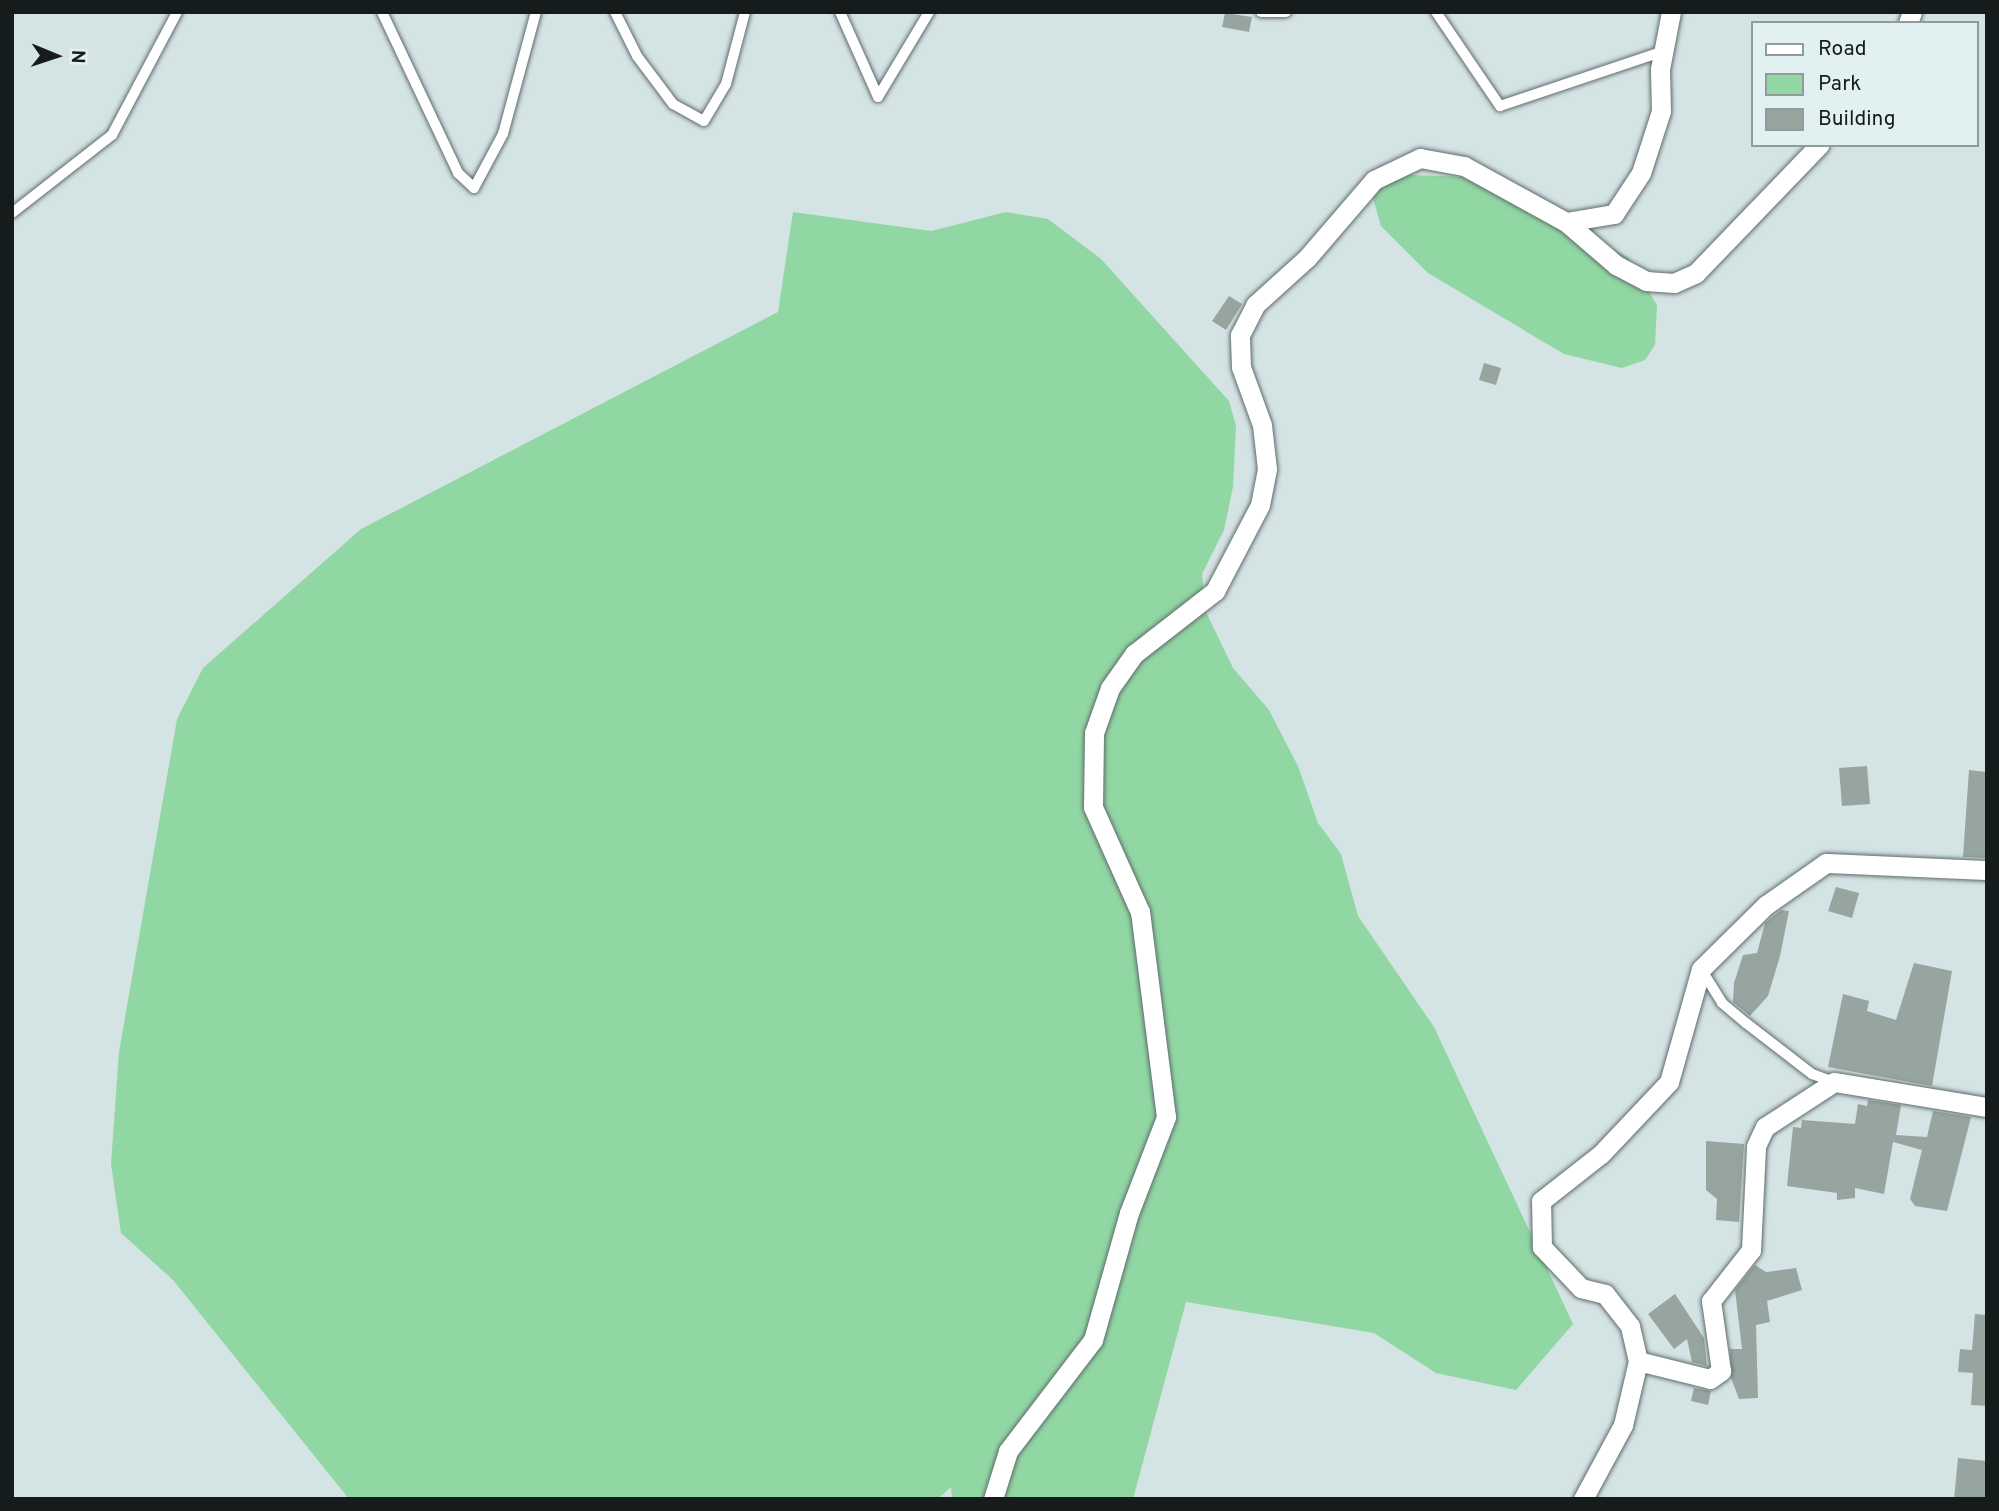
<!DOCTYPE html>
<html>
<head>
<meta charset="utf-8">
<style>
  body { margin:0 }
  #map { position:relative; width:1999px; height:1511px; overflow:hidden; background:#d4e3e4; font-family:Overpass,sans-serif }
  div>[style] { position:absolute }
  .green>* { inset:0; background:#91d7a3 }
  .building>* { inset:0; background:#97a5a1 }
  .roads { filter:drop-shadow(0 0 2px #5f6c6d) drop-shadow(0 0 2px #5f6c6d) }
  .lane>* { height:10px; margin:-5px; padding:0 5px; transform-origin:5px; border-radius:5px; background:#fff }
  .street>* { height:19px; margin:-9.5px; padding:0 9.5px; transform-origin:9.5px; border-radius:9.5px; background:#fff }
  span { translate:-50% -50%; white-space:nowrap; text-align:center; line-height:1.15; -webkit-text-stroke:6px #e1f0f1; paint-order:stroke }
  .frame { position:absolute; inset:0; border:14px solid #161b1b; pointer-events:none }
  .legend { position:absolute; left:1751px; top:21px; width:228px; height:126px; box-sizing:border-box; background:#e1f0f1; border:2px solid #909b9b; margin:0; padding:9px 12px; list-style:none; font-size:21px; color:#161b1b }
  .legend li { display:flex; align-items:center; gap:14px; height:35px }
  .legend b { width:35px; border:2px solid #909b9b }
  .north { position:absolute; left:21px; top:21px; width:70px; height:70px; -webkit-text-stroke:5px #e1f0f1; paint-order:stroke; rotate:92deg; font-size:19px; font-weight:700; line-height:28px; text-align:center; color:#161b1b }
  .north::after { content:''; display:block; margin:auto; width:24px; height:32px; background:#161b1b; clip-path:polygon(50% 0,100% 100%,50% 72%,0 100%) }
</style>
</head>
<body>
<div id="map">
  <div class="green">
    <i style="clip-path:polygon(1380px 174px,1468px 177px,1628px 257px,1657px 305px,1655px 345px,1645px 360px,1622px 368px,1564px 354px,1428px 273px,1381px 226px,1373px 198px)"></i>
    <i style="clip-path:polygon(793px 212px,931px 231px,1006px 212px,1048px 219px,1101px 259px,1229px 401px,1236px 426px,1233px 487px,1224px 530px,1202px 574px,1206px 612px,1233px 668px,1269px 710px,1298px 766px,1318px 823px,1341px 854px,1358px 916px,1434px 1027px,1573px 1324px,1516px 1390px,1436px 1373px,1374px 1333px,1186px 1302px,1133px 1499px,952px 1499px,951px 1487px,938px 1499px,349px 1499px,173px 1280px,121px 1233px,111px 1164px,119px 1052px,177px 719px,203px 668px,361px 529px,778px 312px)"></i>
  </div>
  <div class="building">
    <i style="clip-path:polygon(1225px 13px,1252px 17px,1249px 32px,1222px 27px)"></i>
    <i style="clip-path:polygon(1229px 296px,1242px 304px,1226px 330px,1212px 321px)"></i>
    <i style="clip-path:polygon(1484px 363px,1501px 368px,1496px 385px,1479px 380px)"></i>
    <i style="clip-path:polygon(1867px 766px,1870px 804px,1842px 806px,1839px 768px)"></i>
    <i style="clip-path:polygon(1969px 770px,1987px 772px,1987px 858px,1963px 857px)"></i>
    <i style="clip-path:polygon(1836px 887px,1859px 893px,1852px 918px,1828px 911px)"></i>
    <i style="clip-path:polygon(1781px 910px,1789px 911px,1780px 956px,1768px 996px,1750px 1016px,1733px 1002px,1734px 983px,1743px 955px,1757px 953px,1765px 923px)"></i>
    <i style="clip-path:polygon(1914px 963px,1952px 971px,1932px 1086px,1828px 1067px,1843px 994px,1869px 1001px,1867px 1011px,1896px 1020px)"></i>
    <i style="clip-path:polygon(1868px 1100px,1901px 1105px,1896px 1135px,1927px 1137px,1933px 1111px,1971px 1117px,1947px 1211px,1915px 1206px,1910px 1199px,1922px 1150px,1893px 1142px,1884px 1194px,1855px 1188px,1855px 1198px,1837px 1200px,1837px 1193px,1787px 1186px,1793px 1127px,1801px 1128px,1802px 1120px,1855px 1124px,1858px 1104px,1867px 1106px)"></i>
    <i style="clip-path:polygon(1706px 1141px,1744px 1144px,1739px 1222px,1716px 1220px,1717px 1199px,1706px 1190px)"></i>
    <i style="clip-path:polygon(1755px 1265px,1766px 1272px,1796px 1268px,1802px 1290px,1767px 1301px,1770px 1322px,1756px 1325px,1758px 1398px,1739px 1399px,1731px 1378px,1730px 1349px,1742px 1349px,1735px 1290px)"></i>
    <i style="clip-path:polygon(1675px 1294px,1704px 1338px,1707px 1366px,1692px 1362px,1687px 1339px,1674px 1349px,1648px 1314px)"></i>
    <i style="clip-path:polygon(1975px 1314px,1987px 1315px,1987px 1406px,1971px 1405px,1973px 1373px,1958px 1372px,1960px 1349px,1972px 1350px)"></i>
    <i style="clip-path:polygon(1694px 1388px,1711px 1391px,1708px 1405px,1691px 1401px)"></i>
    <i style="clip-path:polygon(1958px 1458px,1987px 1461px,1987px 1499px,1954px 1499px)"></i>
  </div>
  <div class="roads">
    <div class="lane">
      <i style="left:382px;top:12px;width:178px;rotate:64.7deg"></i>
      <i style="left:458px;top:173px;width:22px;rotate:43deg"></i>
      <i style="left:474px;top:188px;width:61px;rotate:-61.8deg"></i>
      <i style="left:503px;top:134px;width:126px;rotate:-74.9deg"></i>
      <i style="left:615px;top:12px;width:49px;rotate:63.4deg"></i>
      <i style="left:637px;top:56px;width:60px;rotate:53.1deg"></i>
      <i style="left:673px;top:104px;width:35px;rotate:29deg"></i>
      <i style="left:704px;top:121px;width:43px;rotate:-59.3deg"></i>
      <i style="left:726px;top:84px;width:74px;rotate:-75.2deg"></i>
      <i style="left:840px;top:12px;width:93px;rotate:65.9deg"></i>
      <i style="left:878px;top:97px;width:99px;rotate:-59deg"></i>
      <i style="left:1261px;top:12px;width:25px"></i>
      <i style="left:1436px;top:12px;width:114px;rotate:55.8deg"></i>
      <i style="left:1500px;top:106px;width:173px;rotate:-18.5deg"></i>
      <i style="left:12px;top:213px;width:127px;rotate:-38deg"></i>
      <i style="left:112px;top:135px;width:139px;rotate:-62.1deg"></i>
      <i style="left:1701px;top:969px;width:40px;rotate:58deg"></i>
      <i style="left:1722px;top:1003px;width:31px;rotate:40deg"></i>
      <i style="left:1746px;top:1023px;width:83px;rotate:37.7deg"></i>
      <i style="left:1812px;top:1074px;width:23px;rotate:20deg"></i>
    </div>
    <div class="street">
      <i style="left:1908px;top:23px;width:12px;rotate:-70deg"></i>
      <i style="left:1566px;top:222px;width:49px;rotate:-9.5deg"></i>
      <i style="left:1614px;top:214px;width:49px;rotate:-56.6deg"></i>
      <i style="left:1641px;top:173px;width:65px;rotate:-72.1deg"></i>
      <i style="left:1661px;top:111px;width:42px;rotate:-91.4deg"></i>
      <i style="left:1660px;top:69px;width:58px;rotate:-79.1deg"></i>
      <i style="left:1638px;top:1361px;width:74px;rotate:14deg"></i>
      <i style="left:1710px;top:1379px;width:14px;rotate:-36deg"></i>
      <i style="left:1721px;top:1371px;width:71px;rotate:-98.1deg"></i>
      <i style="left:1711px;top:1301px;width:65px;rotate:-51.9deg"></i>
      <i style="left:1751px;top:1250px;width:104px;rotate:-87.2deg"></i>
      <i style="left:1756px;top:1146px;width:21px;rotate:-65deg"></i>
      <i style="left:1765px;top:1127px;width:82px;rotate:-33.1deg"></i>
      <i style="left:1834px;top:1082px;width:155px;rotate:9.3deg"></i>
      <i style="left:993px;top:1499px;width:50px;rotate:-72.6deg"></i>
      <i style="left:1008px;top:1451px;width:140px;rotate:-52.6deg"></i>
      <i style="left:1093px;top:1340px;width:132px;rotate:-74.2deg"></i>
      <i style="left:1129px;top:1213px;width:103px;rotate:-68.9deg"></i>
      <i style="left:1166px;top:1117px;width:207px;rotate:-97.2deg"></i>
      <i style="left:1140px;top:912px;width:115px;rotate:-114.1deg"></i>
      <i style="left:1093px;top:807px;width:74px;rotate:-89.2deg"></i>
      <i style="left:1094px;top:733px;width:48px;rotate:-70.4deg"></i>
      <i style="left:1110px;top:688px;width:42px;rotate:-54.8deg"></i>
      <i style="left:1134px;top:654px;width:103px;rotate:-37.9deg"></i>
      <i style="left:1215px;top:591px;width:97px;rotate:-62.4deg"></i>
      <i style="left:1260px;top:505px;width:37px;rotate:-79deg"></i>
      <i style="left:1267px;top:469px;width:44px;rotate:-96.5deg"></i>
      <i style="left:1262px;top:425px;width:62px;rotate:-109.9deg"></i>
      <i style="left:1241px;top:367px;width:32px;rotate:-92deg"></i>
      <i style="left:1240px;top:335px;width:34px;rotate:-63deg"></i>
      <i style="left:1255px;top:305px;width:70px;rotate:-42.1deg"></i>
      <i style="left:1307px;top:258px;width:103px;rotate:-49.3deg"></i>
      <i style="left:1374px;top:180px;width:51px;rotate:-25.6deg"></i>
      <i style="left:1420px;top:158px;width:45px;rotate:10.3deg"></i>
      <i style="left:1464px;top:166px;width:116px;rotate:28.8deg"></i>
      <i style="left:1566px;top:222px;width:66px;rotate:40.7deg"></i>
      <i style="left:1616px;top:265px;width:34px;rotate:28deg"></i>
      <i style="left:1646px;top:281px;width:28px;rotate:4deg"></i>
      <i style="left:1674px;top:283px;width:24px;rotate:-24deg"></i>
      <i style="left:1696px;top:273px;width:178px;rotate:-46.1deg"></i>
      <i style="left:1583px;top:1499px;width:84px;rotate:-61.6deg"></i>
      <i style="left:1623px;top:1425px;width:66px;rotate:-76.8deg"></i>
      <i style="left:1638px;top:1361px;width:36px;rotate:-103deg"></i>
      <i style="left:1630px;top:1326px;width:41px;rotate:-128deg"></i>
      <i style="left:1605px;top:1294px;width:25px;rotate:-166deg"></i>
      <i style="left:1581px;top:1288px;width:57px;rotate:-133.6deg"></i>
      <i style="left:1542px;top:1247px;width:46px;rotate:-91.2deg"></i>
      <i style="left:1541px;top:1201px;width:76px;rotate:-38.1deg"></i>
      <i style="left:1601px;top:1154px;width:99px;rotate:-46.6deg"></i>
      <i style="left:1669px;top:1082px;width:117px;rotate:-74.2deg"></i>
      <i style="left:1701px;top:969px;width:91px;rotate:-44.6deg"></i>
      <i style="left:1766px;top:905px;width:73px;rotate:-35deg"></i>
      <i style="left:1826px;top:863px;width:161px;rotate:2.5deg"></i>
    </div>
  </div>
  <div class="frame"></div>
  <ul class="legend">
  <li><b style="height:9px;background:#fff"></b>Road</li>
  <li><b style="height:19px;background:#91d7a3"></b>Park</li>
  <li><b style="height:19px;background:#97a5a1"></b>Building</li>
  </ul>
  <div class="north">N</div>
</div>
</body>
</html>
